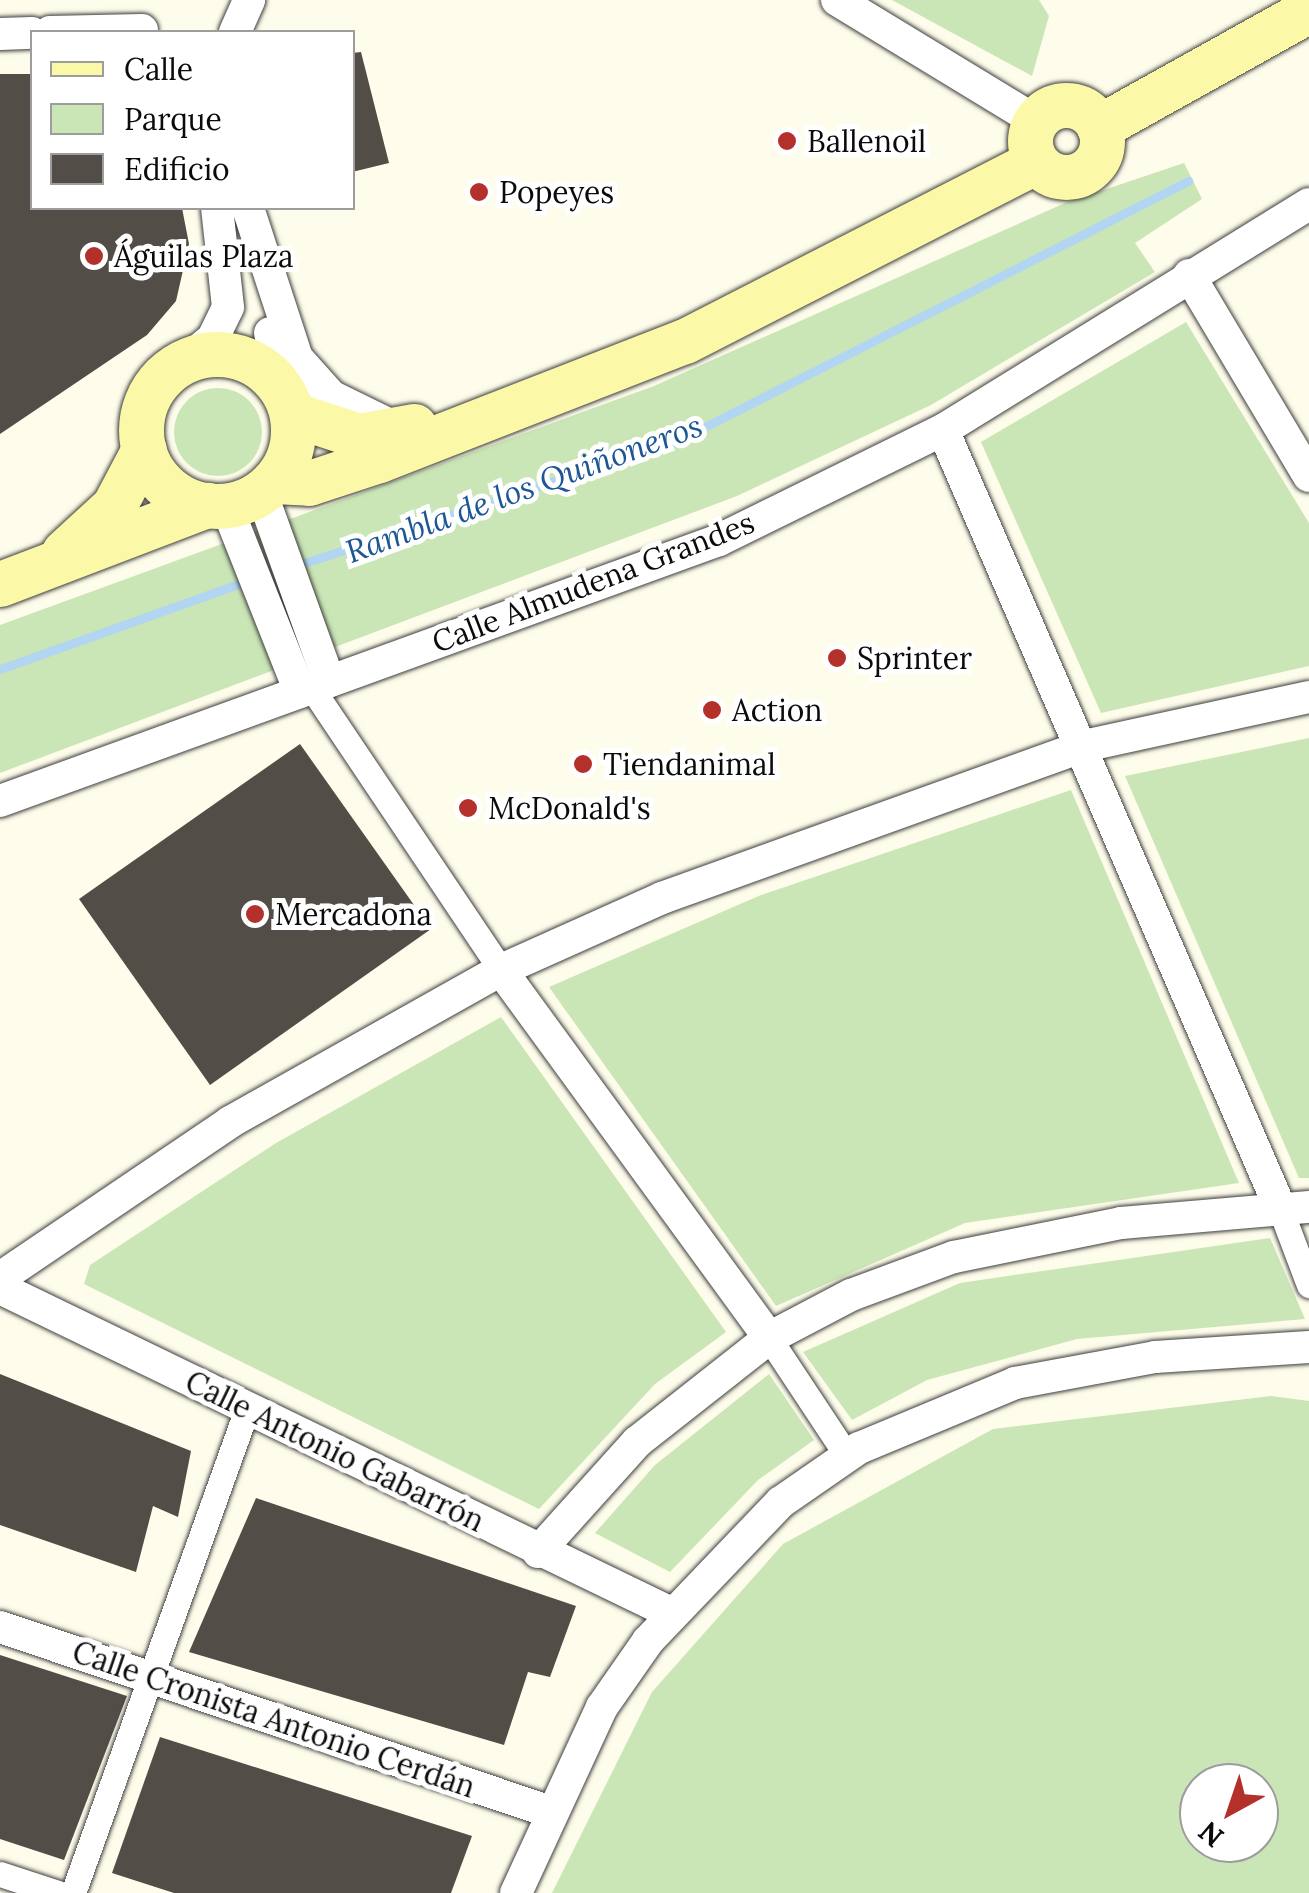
<!DOCTYPE html>
<html>
<head>
<meta charset="utf-8">
<style>
  body { margin:0 }
  #map { position:relative; width:1309px; height:1893px; overflow:hidden; background:#fefcea; font-family:Lora,serif }
  div>[style] { position:absolute }
  .green>* { inset:0; background:#cbe6b6 }
  .round { border-radius:50% }
  .stream>* { height:9px; margin:-4.5px; padding:0 4.5px; transform-origin:4.5px; border-radius:4.5px; background:#b2d5f2 }
  .building>* { inset:0; background:#534d48 }
  .roads { filter:drop-shadow(0 0 2px #3e3e3e) drop-shadow(0 0 2px #3e3e3e) }
  .pedestrian>* { height:25px; margin:-12.5px; padding:0 12.5px; transform-origin:12.5px; border-radius:12.5px; background:#fff }
  .minor>* { height:32px; margin:-16px; padding:0 16px; transform-origin:16px; border-radius:16px; background:#fff }
  .secondary>* { height:45px; margin:-22.5px; padding:0 22.5px; transform-origin:22.5px; border-radius:22.5px; background:#fbf9a8 }
  .secondary>.ring { margin:-22.5px; padding:0; box-sizing:content-box; background:none; border:45px solid #fbf9a8; border-radius:50% }
  .dots>* { width:28px; height:28px; translate:-50% -50%; box-sizing:border-box; border:5px solid #fff; border-radius:50% }
  span { translate:-50% -50%; white-space:nowrap; text-align:center; line-height:1.15; -webkit-text-stroke:10px #fff; paint-order:stroke }
  .poi-label { font-size:30px; color:#0b0b0b }
  .left { translate:0 -50%; text-align:left }
  .street-label { font-size:30px; color:#0b0b0b }
  .water-label { font-size:32px; color:#1c5695; font-style:italic }
  .legend { position:absolute; left:30px; top:30px; width:325px; height:180px; box-sizing:border-box; background:#fff; border:2px solid #9d9d9d; margin:0; padding:12px 18px; list-style:none; font-size:30px; color:#0b0b0b }
  .legend li { display:flex; align-items:center; gap:20px; height:50px }
  .legend b { width:50px; border:2px solid #9d9d9d }
  .north { position:absolute; left:1179px; top:1763px; width:100px; height:100px; box-sizing:border-box; background:#fff; border:2px solid #9d9d9d; border-radius:50%; rotate:220deg; font-size:28px; font-weight:700; line-height:40px; text-align:center; color:#0b0b0b }
  .north::after { content:''; display:block; margin:auto; width:35px; height:45px; background:#b3302b; clip-path:polygon(50% 0,100% 100%,50% 72%,0 100%) }
</style>
</head>
<body>
<div id="map">
  <div class="green">
    <i style="clip-path:polygon(892px 0,1039px 0,1049px 16px,1032px 76px)"></i>
    <i style="clip-path:polygon(1184px 163px,1202px 199px,1135px 243px,1155px 272px,931px 405px,737px 496px,0 773px,0 625px,654px 386px,1065px 203px)"></i>
    <i style="clip-path:polygon(1186px 322px,1309px 523px,1309px 666px,1101px 713px,981px 442px)"></i>
    <i class="round" style="left:174px;top:388px;width:88px;height:88px"></i>
    <i style="clip-path:polygon(1309px 738px,1309px 1178px,1299px 1178px,1125px 776px)"></i>
    <i style="clip-path:polygon(1071px 790px,1239px 1183px,965px 1223px,776px 1306px,549px 987px,761px 895px)"></i>
    <i style="clip-path:polygon(501px 1017px,726px 1332px,655px 1384px,539px 1509px,84px 1284px,90px 1265px,276px 1143px)"></i>
    <i style="clip-path:polygon(1270px 1238px,1305px 1319px,1077px 1339px,927px 1380px,852px 1420px,803px 1352px,960px 1283px)"></i>
    <i style="clip-path:polygon(769px 1374px,814px 1440px,758px 1480px,670px 1572px,595px 1533px,655px 1465px)"></i>
    <i style="clip-path:polygon(evenodd,1271px 1396px,1309px 1401px,1309px 1893px,552px 1893px,652px 1692px,783px 1544px,993px 1429px,1271px 1396px,1199px 1783px,1259px 1783px,1259px 1843px,1199px 1843px,1199px 1783px)"></i>
  </div>
  <div class="stream">
    <i style="left:295px;top:566px;width:400px;rotate:-18.1deg"></i>
    <i style="left:675px;top:442px;width:576px;rotate:-26.97deg"></i>
    <i style="left:0;top:669px;width:262px;rotate:-19.6deg"></i>
  </div>
  <div class="building">
    <i style="clip-path:polygon(361px 52px,389px 163px,352px 172px,352px 53px)"></i>
    <i style="clip-path:polygon(0 74px,32px 74px,32px 208px,182px 208px,189px 244px,176px 301px,147px 335px,0 434px)"></i>
    <i style="clip-path:polygon(300px 744px,431px 929px,210px 1085px,79px 899px)"></i>
    <i style="clip-path:polygon(0 1374px,191px 1451px,178px 1517px,153px 1506px,136px 1572px,0 1525px)"></i>
    <i style="clip-path:polygon(256px 1498px,576px 1606px,550px 1677px,528px 1672px,504px 1745px,189px 1652px)"></i>
    <i style="clip-path:polygon(0 1655px,127px 1696px,64px 1860px,0 1839px)"></i>
    <i style="clip-path:polygon(160px 1737px,472px 1836px,451px 1893px,174px 1893px,112px 1873px)"></i>
  </div>
  <div class="roads">
    <div class="pedestrian">
      <i style="left:311px;top:687px;width:341px;rotate:56.1deg"></i>
      <i style="left:1278px;top:1203px;width:88px;rotate:69.3deg"></i>
      <i style="left:769px;top:1338px;width:141px;rotate:56.5deg"></i>
      <i style="left:0;top:1874px;width:61px;rotate:18.1deg"></i>
      <i style="left:73px;top:1893px;width:517px;rotate:-70.23deg"></i>
    </div>
    <div class="minor">
      <i style="left:837px;top:0;width:233px;rotate:31.3deg"></i>
      <i style="left:50px;top:32px;width:92px;rotate:-1.2deg"></i>
      <i style="left:235px;top:32px;width:35px;rotate:-66deg"></i>
      <i style="left:0;top:34px;width:32px;rotate:-2deg"></i>
      <i style="left:248px;top:208px;width:158px;rotate:71.9deg"></i>
      <i style="left:297px;top:358px;width:51px;rotate:48.2deg"></i>
      <i style="left:331px;top:396px;width:75px;rotate:26.2deg"></i>
      <i style="left:1189px;top:275px;width:234px;rotate:59.2deg"></i>
      <i style="left:270px;top:333px;width:63px;rotate:77.1deg"></i>
      <i style="left:187px;top:360px;width:34px;rotate:-40deg"></i>
      <i style="left:213px;top:338px;width:34px;rotate:-64deg"></i>
      <i style="left:228px;top:307px;width:100px;rotate:-96.3deg"></i>
      <i style="left:943px;top:430px;width:842px;rotate:66.57deg"></i>
      <i style="left:261px;top:492px;width:201px;rotate:70.2deg"></i>
      <i style="left:226px;top:505px;width:201px;rotate:68.4deg"></i>
      <i style="left:0;top:801px;width:765px;rotate:-19.95deg"></i>
      <i style="left:719px;top:540px;width:250px;rotate:-26.2deg"></i>
      <i style="left:943px;top:430px;width:430px;rotate:-31.7deg"></i>
      <i style="left:501px;top:970px;width:455px;rotate:53.9deg"></i>
      <i style="left:0;top:1278px;width:278px;rotate:-34.1deg"></i>
      <i style="left:230px;top:1122px;width:311px;rotate:-29.3deg"></i>
      <i style="left:501px;top:970px;width:176px;rotate:-24.1deg"></i>
      <i style="left:662px;top:898px;width:449px;rotate:-19.8deg"></i>
      <i style="left:1084px;top:746px;width:230px;rotate:-12.3deg"></i>
      <i style="left:0;top:1288px;width:746px;rotate:25.84deg"></i>
      <i style="left:538px;top:1552px;width:148px;rotate:-48deg"></i>
      <i style="left:637px;top:1442px;width:168px;rotate:-38.2deg"></i>
      <i style="left:769px;top:1338px;width:93px;rotate:-27.7deg"></i>
      <i style="left:851px;top:1295px;width:110px;rotate:-20.3deg"></i>
      <i style="left:954px;top:1257px;width:170px;rotate:-11.5deg"></i>
      <i style="left:1121px;top:1223px;width:189px;rotate:-4.9deg"></i>
      <i style="left:0;top:1627px;width:578px;rotate:18.56deg"></i>
      <i style="left:516px;top:1893px;width:205px;rotate:-65.2deg"></i>
      <i style="left:602px;top:1707px;width:80px;rotate:-55.1deg"></i>
      <i style="left:648px;top:1641px;width:192px;rotate:-46.3deg"></i>
      <i style="left:781px;top:1502px;width:95px;rotate:-34.7deg"></i>
      <i style="left:859px;top:1448px;width:169px;rotate:-22.6deg"></i>
      <i style="left:1015px;top:1383px;width:142px;rotate:-10.5deg"></i>
      <i style="left:1155px;top:1357px;width:154px;rotate:-3.7deg"></i>
    </div>
    <div class="secondary">
      <i class="ring" style="left:1030px;top:105px;width:27px;height:27px"></i>
      <i style="left:1099px;top:127px;width:240px;rotate:-29.1deg"></i>
      <i class="ring" style="left:141px;top:354px;width:107px;height:107px"></i>
      <i style="left:292px;top:414px;width:71px;rotate:18.2deg"></i>
      <i style="left:359px;top:436px;width:56px;rotate:-10.3deg"></i>
      <i style="left:274px;top:481px;width:35px;rotate:3deg"></i>
      <i style="left:309px;top:483px;width:74px;rotate:-18.2deg"></i>
      <i style="left:379px;top:460px;width:328px;rotate:-21.3deg"></i>
      <i style="left:685px;top:341px;width:394px;rotate:-27.1deg"></i>
      <i style="left:64px;top:552px;width:68px;rotate:-42.6deg"></i>
      <i style="left:114px;top:506px;width:64px;rotate:-62.2deg"></i>
      <i style="left:0;top:584px;width:222px;rotate:-20.9deg"></i>
    </div>
  </div>
  <div class="dots">
    <i style="left:787px;top:141px;background:#b3302b"></i>
    <i style="left:479px;top:192px;background:#b3302b"></i>
    <i style="left:94px;top:256px;background:#b3302b"></i>
    <i style="left:837px;top:658px;background:#b3302b"></i>
    <i style="left:712px;top:710px;background:#b3302b"></i>
    <i style="left:583px;top:764px;background:#b3302b"></i>
    <i style="left:468px;top:808px;background:#b3302b"></i>
    <i style="left:255px;top:914px;background:#b3302b"></i>
  </div>
  <div class="poi-label">
    <span class="left" style="left:807px;top:141px">Ballenoil</span>
    <span class="left" style="left:499px;top:192px">Popeyes</span>
    <span class="left" style="left:114px;top:256px">Águilas Plaza</span>
    <span class="left" style="left:857px;top:658px">Sprinter</span>
    <span class="left" style="left:732px;top:710px">Action</span>
    <span class="left" style="left:603px;top:764px">Tiendanimal</span>
    <span class="left" style="left:488px;top:808px">McDonald's</span>
    <span class="left" style="left:275px;top:914px">Mercadona</span>
  </div>
  <div class="street-label">
    <span style="left:593px;top:582px;rotate:-21deg">Calle Almudena Grandes</span>
    <span style="left:335px;top:1451px;rotate:26deg">Calle Antonio Gabarrón</span>
    <span style="left:274px;top:1719px;rotate:19deg">Calle Cronista Antonio Cerdán</span>
  </div>
  <div class="water-label">
    <span style="left:524px;top:489px;rotate:-20deg">Rambla de los Quiñoneros</span>
  </div>
  <ul class="legend">
  <li><b style="height:12px;background:#fbf9a8"></b>Calle</li>
  <li><b style="height:28px;background:#cbe6b6"></b>Parque</li>
  <li><b style="height:28px;background:#534d48"></b>Edificio</li>
  </ul>
  <div class="north">N</div>
</div>
</body>
</html>
